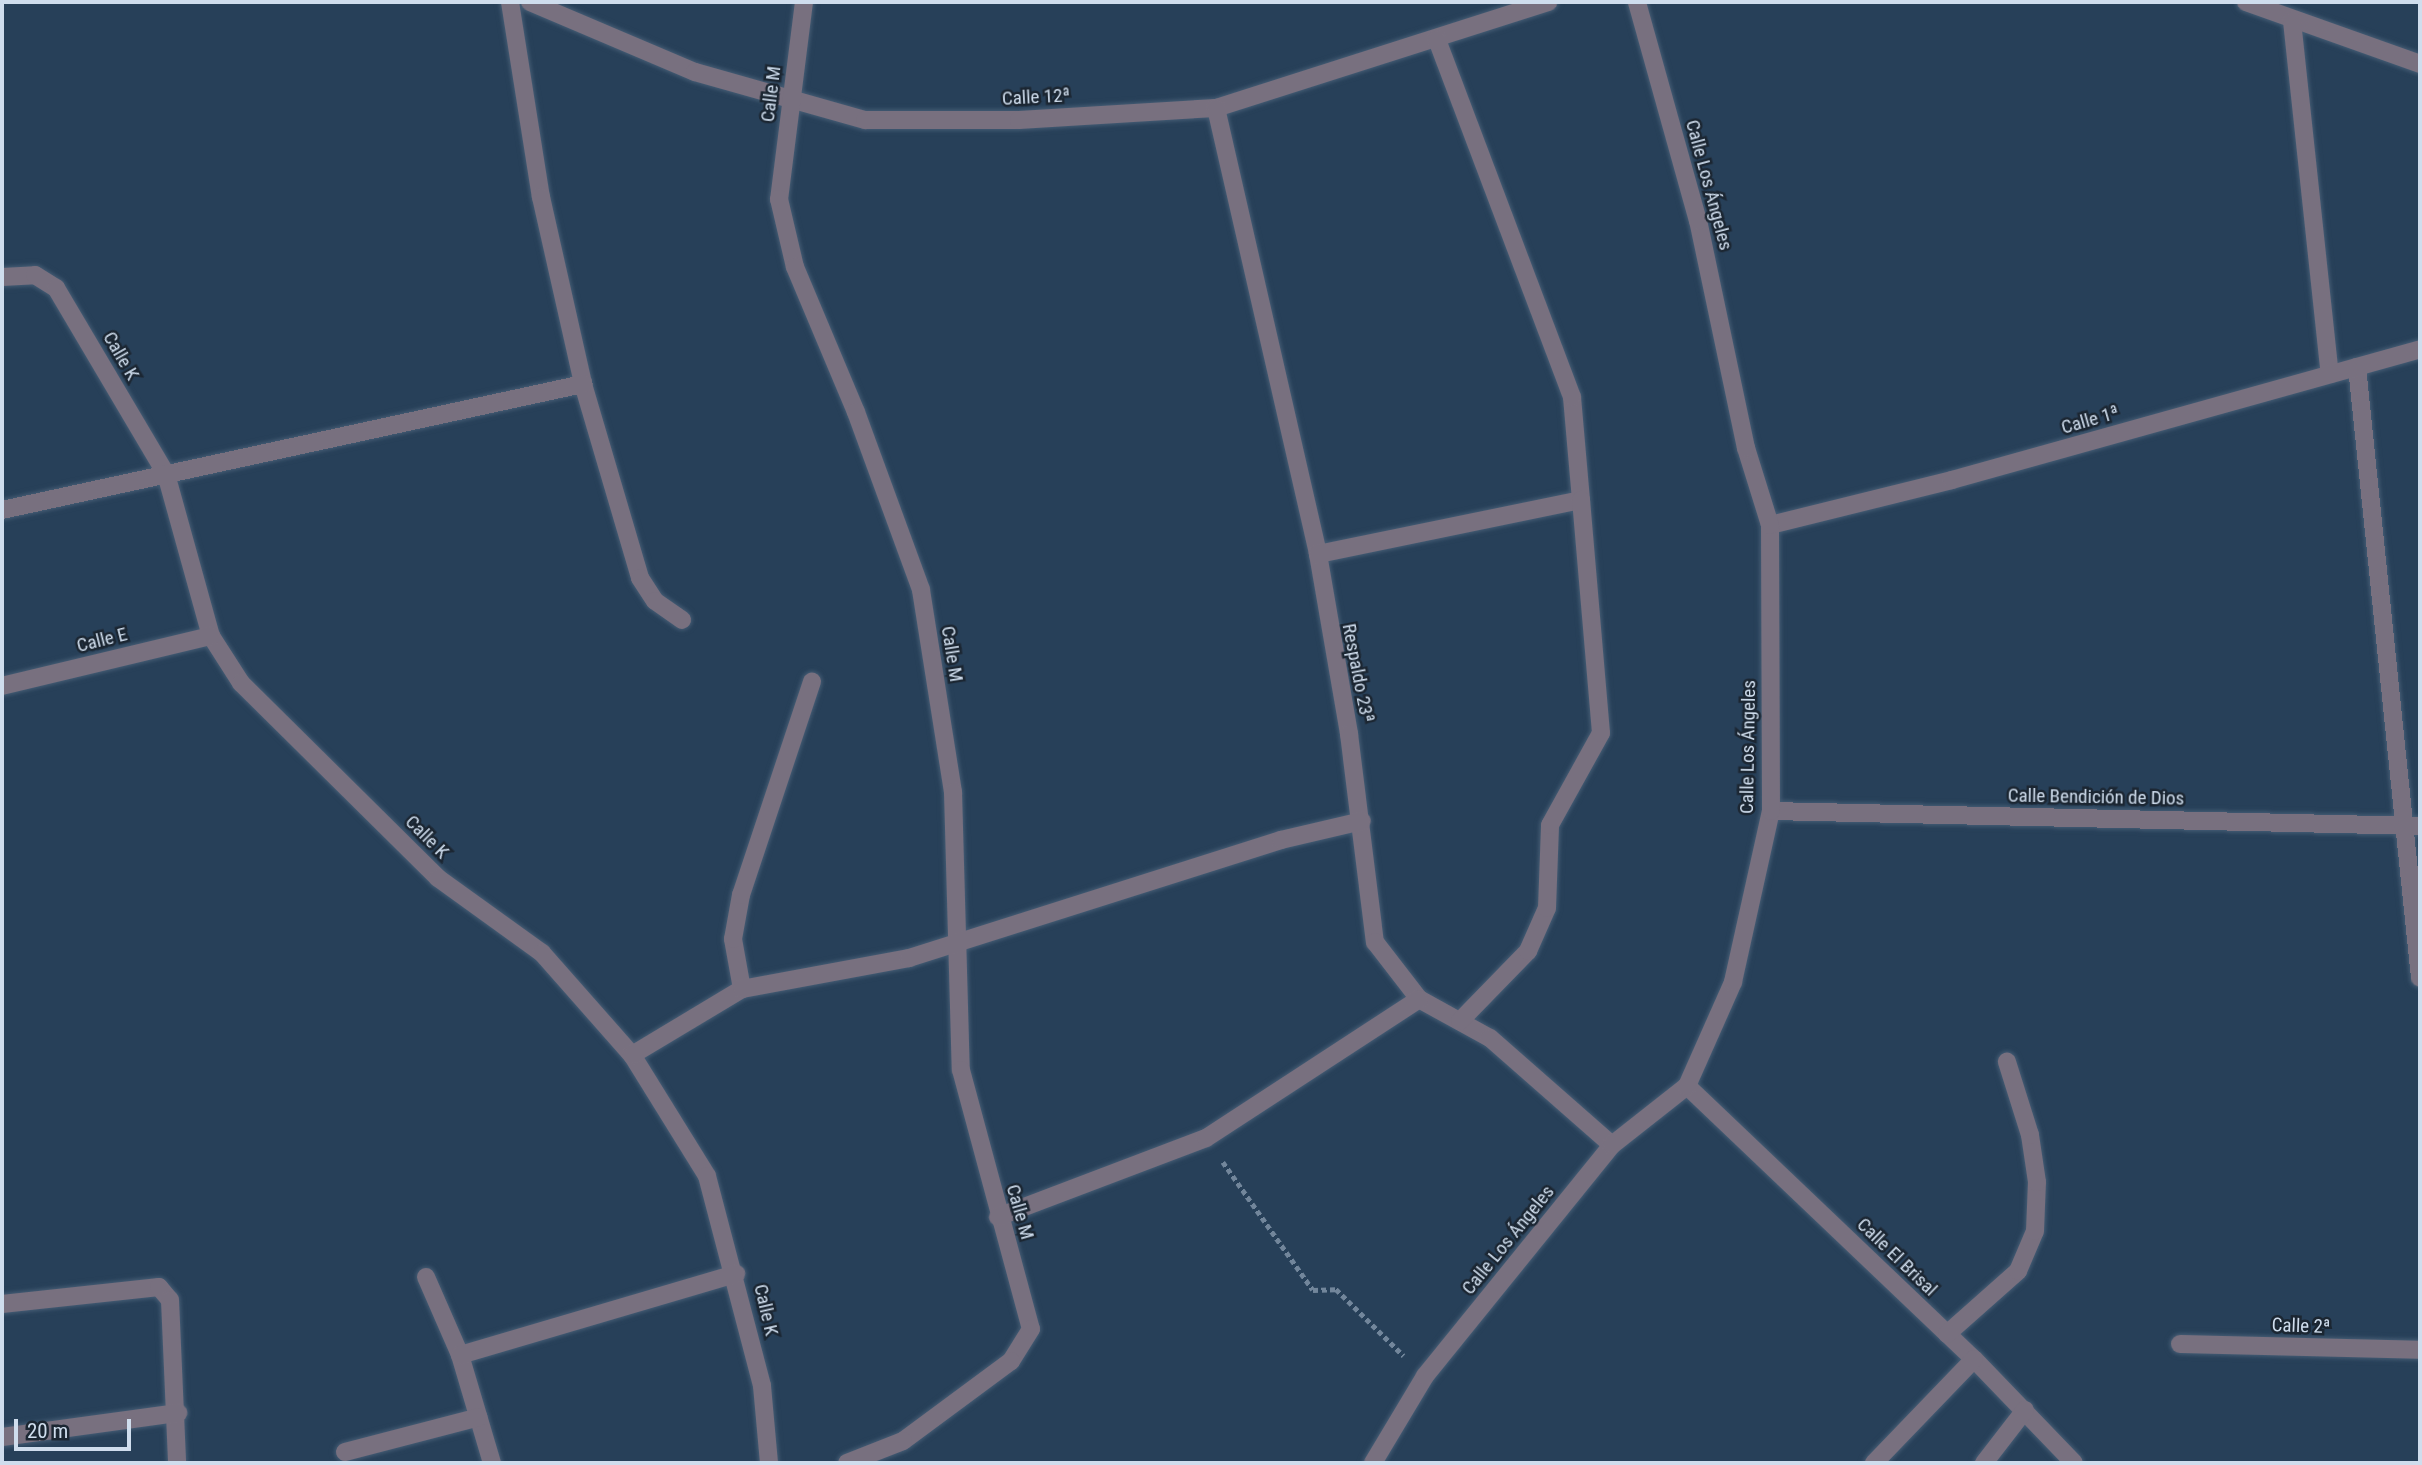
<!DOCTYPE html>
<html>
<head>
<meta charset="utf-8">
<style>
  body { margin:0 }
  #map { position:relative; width:2422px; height:1465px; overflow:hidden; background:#274059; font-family:"Roboto Condensed",sans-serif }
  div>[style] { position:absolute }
  .path>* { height:4.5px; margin-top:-2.25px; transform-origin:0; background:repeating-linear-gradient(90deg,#72869b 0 5px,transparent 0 8.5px) }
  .roads { filter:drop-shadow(0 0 2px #455c74) drop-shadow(0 0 2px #455c74) }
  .minor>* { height:18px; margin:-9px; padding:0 9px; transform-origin:9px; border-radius:9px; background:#78707f }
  span { translate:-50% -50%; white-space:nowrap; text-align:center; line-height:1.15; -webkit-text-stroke:5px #1b2632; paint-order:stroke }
  .street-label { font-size:19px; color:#cfdded }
  .frame { position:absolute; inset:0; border:4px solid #cfdded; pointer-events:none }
  .scale { position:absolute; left:14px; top:1419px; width:117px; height:32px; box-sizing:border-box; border:4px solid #cfdded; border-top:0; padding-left:9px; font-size:21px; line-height:24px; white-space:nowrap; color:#cfdded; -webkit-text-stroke:5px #1b2632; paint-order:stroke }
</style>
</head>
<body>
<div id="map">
  <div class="path">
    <i style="left:1223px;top:1162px;width:156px;rotate:54.9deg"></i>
    <i style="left:1313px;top:1290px;width:23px;rotate:-2deg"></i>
    <i style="left:1336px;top:1289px;width:95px;rotate:44.6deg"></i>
  </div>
  <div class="roads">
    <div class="minor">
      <i style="left:510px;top:2px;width:197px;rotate:81deg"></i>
      <i style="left:541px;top:197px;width:192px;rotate:77.3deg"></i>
      <i style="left:583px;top:384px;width:202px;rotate:73.6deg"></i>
      <i style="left:640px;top:578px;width:27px;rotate:57deg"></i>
      <i style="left:655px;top:601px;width:33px;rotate:35deg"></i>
      <i style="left:530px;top:2px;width:179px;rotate:23deg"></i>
      <i style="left:695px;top:72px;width:177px;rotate:15.8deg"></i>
      <i style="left:865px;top:120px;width:154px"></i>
      <i style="left:1019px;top:120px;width:197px;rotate:-3.5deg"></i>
      <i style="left:1216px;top:108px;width:349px;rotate:-17.7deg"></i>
      <i style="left:804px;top:2px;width:199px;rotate:97.2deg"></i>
      <i style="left:779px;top:199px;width:70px;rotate:76.8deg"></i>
      <i style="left:795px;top:267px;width:157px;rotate:67.2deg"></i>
      <i style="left:856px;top:412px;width:189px;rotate:69.9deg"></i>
      <i style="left:921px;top:590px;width:205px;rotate:81deg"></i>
      <i style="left:953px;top:792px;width:278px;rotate:88.4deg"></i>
      <i style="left:961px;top:1070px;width:268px;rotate:74.9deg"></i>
      <i style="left:1031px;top:1329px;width:38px;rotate:122deg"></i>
      <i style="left:1011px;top:1361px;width:134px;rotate:143.5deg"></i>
      <i style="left:903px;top:1441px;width:60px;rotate:158.6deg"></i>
      <i style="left:2246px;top:2px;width:185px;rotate:19.6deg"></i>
      <i style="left:2292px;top:21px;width:355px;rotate:83.9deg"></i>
      <i style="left:1216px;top:108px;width:458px;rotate:77.1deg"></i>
      <i style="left:1318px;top:554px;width:183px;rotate:80.2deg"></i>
      <i style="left:1349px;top:734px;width:210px;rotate:82.9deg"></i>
      <i style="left:1375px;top:942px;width:72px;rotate:52.3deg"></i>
      <i style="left:1419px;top:999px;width:81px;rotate:28.8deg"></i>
      <i style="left:1490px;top:1038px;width:162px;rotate:41.3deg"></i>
      <i style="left:2px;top:277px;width:33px;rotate:-3deg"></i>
      <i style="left:35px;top:275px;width:25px;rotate:32deg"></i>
      <i style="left:56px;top:288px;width:216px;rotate:59.4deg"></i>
      <i style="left:166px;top:474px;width:168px;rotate:74.5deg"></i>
      <i style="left:211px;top:636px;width:56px;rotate:57.4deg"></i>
      <i style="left:241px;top:683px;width:277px;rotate:44.7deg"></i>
      <i style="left:438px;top:878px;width:128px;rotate:35.8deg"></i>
      <i style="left:542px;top:953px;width:136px;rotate:48.6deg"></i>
      <i style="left:632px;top:1055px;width:142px;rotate:58.2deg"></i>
      <i style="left:707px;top:1176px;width:217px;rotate:75.3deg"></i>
      <i style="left:762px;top:1386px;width:77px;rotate:84.8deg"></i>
      <i style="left:2357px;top:367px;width:614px;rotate:84.11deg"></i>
      <i style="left:2px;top:510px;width:595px;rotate:-12.24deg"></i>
      <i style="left:1770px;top:525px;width:187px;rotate:-13.9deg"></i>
      <i style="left:1952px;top:480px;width:486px;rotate:-15.6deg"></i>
      <i style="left:1318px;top:554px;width:268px;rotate:-11.6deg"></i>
      <i style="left:1581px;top:500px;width:103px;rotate:-95deg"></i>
      <i style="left:1572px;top:397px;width:382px;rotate:-110.7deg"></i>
      <i style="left:2px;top:686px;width:215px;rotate:-13.5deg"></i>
      <i style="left:1771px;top:811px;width:649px;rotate:1.32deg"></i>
      <i style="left:742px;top:989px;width:51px;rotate:-100.2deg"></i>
      <i style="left:733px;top:939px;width:45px;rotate:-79.7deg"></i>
      <i style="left:741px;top:895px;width:225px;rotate:-71.6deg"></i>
      <i style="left:1460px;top:1021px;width:98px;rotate:-45.8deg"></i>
      <i style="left:1528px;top:951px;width:47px;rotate:-66.2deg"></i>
      <i style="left:1547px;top:908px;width:83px;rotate:-87.9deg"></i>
      <i style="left:1550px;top:825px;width:105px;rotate:-61deg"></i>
      <i style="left:1601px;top:733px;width:234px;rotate:-94.9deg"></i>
      <i style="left:632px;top:1055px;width:128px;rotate:-31deg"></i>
      <i style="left:742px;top:989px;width:170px;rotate:-10.5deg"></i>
      <i style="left:909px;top:958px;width:390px;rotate:-17.6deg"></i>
      <i style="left:1281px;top:840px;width:83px;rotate:-13.2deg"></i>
      <i style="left:1687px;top:1086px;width:396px;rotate:43.6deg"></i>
      <i style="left:1974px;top:1359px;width:144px;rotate:46.1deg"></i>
      <i style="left:998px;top:1217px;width:222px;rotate:-20.8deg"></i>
      <i style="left:1206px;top:1138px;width:254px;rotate:-33.1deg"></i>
      <i style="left:426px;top:1277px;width:85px;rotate:66.4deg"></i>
      <i style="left:460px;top:1355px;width:113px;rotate:73.5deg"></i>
      <i style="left:2px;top:1304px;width:158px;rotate:-6.2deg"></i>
      <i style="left:159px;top:1287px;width:17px;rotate:50deg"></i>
      <i style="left:170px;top:1300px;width:163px;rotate:87.5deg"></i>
      <i style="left:1947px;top:1334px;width:95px;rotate:-41.6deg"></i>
      <i style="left:2018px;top:1271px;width:43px;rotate:-67deg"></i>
      <i style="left:2035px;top:1231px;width:49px;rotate:-87.7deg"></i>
      <i style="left:2037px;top:1182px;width:48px;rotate:-98.5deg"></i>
      <i style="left:2030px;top:1135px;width:77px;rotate:-107.5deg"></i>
      <i style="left:2180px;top:1344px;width:240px;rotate:1.4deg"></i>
      <i style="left:460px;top:1355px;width:288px;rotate:-16.4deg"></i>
      <i style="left:2px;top:1437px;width:178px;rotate:-7.8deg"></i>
      <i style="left:345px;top:1452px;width:138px;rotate:-14.6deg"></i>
      <i style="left:1373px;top:1463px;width:101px;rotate:-59.1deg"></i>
      <i style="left:1425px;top:1376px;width:297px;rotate:-51deg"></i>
      <i style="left:1612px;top:1145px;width:95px;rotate:-38.2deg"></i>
      <i style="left:1687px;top:1086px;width:114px;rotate:-66.1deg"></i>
      <i style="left:1733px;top:982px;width:175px;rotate:-77.5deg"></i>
      <i style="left:1771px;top:811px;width:286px;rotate:-90.2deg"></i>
      <i style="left:1770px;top:525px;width:81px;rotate:-107.3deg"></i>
      <i style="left:1746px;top:448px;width:232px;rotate:-101.9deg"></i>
      <i style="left:1698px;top:221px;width:227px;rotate:-105.6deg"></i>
      <i style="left:1874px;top:1463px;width:144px;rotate:-46.1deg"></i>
      <i style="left:1984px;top:1463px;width:67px;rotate:-52.3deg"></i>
    </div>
  </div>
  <div class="street-label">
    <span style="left:771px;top:94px;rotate:-83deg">Calle M</span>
    <span style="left:1036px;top:97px;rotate:-3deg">Calle 12ª</span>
    <span style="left:1709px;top:185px;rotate:75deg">Calle Los Ángeles</span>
    <span style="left:121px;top:356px;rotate:60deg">Calle K</span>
    <span style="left:2090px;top:420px;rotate:-16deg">Calle 1ª</span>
    <span style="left:102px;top:640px;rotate:-14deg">Calle E</span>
    <span style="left:952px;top:654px;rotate:81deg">Calle M</span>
    <span style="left:1358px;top:673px;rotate:79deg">Respaldo 23ª</span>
    <span style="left:1748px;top:747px;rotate:-89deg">Calle Los Ángeles</span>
    <span style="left:2096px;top:797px;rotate:1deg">Calle Bendición de Dios</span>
    <span style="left:427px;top:837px;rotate:45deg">Calle K</span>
    <span style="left:1020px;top:1212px;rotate:74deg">Calle M</span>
    <span style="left:1508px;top:1240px;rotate:-51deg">Calle Los Ángeles</span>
    <span style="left:1897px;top:1257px;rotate:44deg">Calle El Brisal</span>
    <span style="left:766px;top:1310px;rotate:77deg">Calle K</span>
    <span style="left:2301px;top:1326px;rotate:2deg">Calle 2ª</span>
  </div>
  <div class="frame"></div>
  <div class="scale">20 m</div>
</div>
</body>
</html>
